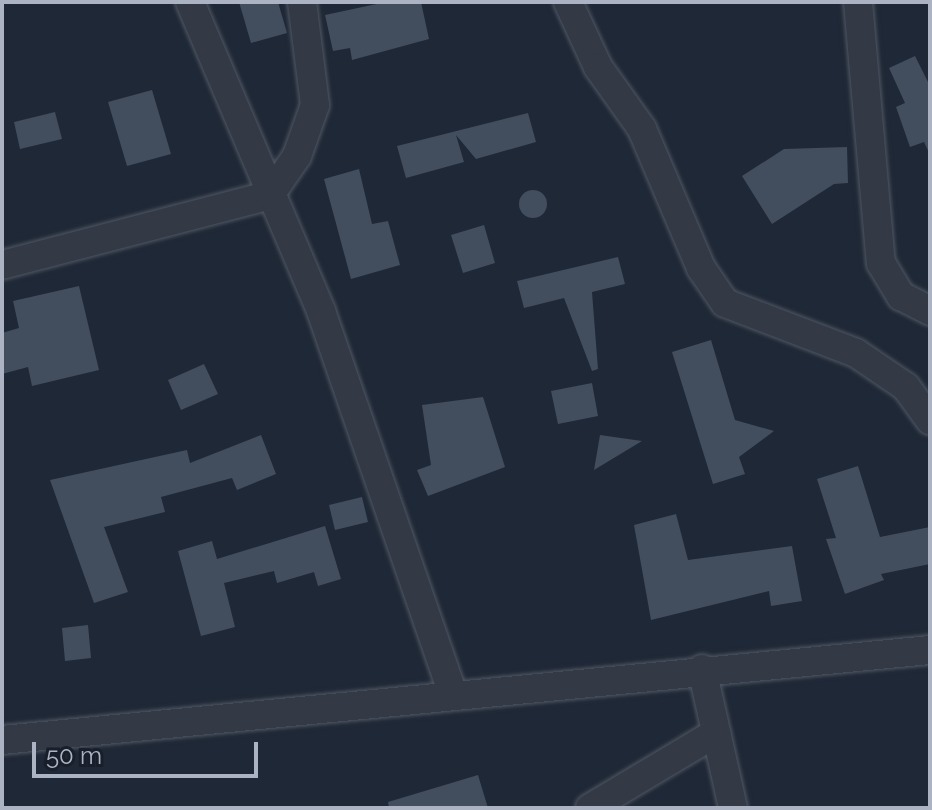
<!DOCTYPE html>
<html>
<head>
<meta charset="utf-8">
<style>
  body { margin:0 }
  #map { position:relative; width:932px; height:810px; overflow:hidden; background:#1f2836; font-family:Raleway,sans-serif }
  div>[style] { position:absolute }
  .building>* { inset:0; background:#424d5e }
  .round { border-radius:50% }
  .roads { filter:drop-shadow(0 0 2px #505764) drop-shadow(0 0 2px #505764) }
  .street>* { height:28px; margin:-14px; padding:0 14px; transform-origin:14px; border-radius:14px; background:#333a46 }
  span { translate:-50% -50%; white-space:nowrap; text-align:center; line-height:1.15; -webkit-text-stroke:6px #181f2b; paint-order:stroke }
  .frame { position:absolute; inset:0; border:4px solid #acb4c3; pointer-events:none }
  .scale { position:absolute; left:32px; top:742px; width:226px; height:36px; box-sizing:border-box; border:4px solid #acb4c3; border-top:0; padding-left:10px; font-size:24px; line-height:28px; white-space:nowrap; color:#acb4c3; -webkit-text-stroke:6px #181f2b; paint-order:stroke }
</style>
</head>
<body>
<div id="map">
  <div class="building">
    <i style="clip-path:polygon(239px 2px,278px 2px,287px 33px,251px 43px)"></i>
    <i style="clip-path:polygon(386px 2px,421px 2px,429px 39px,352px 60px,350px 48px,333px 51px,325px 15px)"></i>
    <i style="clip-path:polygon(915px 56px,930px 86px,930px 155px,924px 142px,910px 147px,896px 107px,905px 103px,889px 68px)"></i>
    <i style="clip-path:polygon(152px 90px,171px 154px,127px 166px,108px 102px)"></i>
    <i style="clip-path:polygon(55px 112px,62px 139px,20px 149px,14px 122px)"></i>
    <i style="clip-path:polygon(528px 113px,536px 142px,476px 159px,456px 135px,464px 162px,406px 178px,397px 146px)"></i>
    <i style="clip-path:polygon(847px 147px,848px 183px,834px 184px,772px 224px,742px 176px,784px 149px)"></i>
    <i style="clip-path:polygon(359px 169px,372px 224px,388px 221px,400px 265px,351px 279px,324px 179px)"></i>
    <i class="round" style="left:519px;top:190px;width:28px;height:28px"></i>
    <i style="clip-path:polygon(484px 225px,495px 263px,463px 273px,451px 235px)"></i>
    <i style="clip-path:polygon(618px 257px,625px 284px,592px 292px,598px 369px,592px 371px,564px 298px,524px 308px,517px 281px)"></i>
    <i style="clip-path:polygon(79px 286px,99px 370px,32px 386px,28px 367px,2px 374px,2px 333px,19px 328px,13px 301px)"></i>
    <i style="clip-path:polygon(711px 340px,735px 420px,774px 431px,739px 457px,745px 474px,713px 484px,672px 352px)"></i>
    <i style="clip-path:polygon(204px 364px,218px 394px,181px 410px,168px 380px)"></i>
    <i style="clip-path:polygon(592px 383px,598px 416px,558px 424px,551px 391px)"></i>
    <i style="clip-path:polygon(483px 397px,505px 467px,428px 496px,417px 470px,431px 465px,422px 405px)"></i>
    <i style="clip-path:polygon(261px 435px,276px 474px,237px 490px,232px 478px,161px 497px,165px 512px,104px 527px,128px 592px,94px 603px,50px 480px,187px 450px,190px 463px)"></i>
    <i style="clip-path:polygon(600px 435px,642px 441px,594px 470px)"></i>
    <i style="clip-path:polygon(858px 466px,880px 537px,930px 527px,930px 564px,881px 574px,884px 580px,845px 594px,826px 539px,836px 538px,817px 479px)"></i>
    <i style="clip-path:polygon(362px 497px,368px 522px,335px 530px,329px 505px)"></i>
    <i style="clip-path:polygon(676px 514px,688px 560px,792px 546px,802px 601px,771px 606px,769px 591px,651px 620px,634px 525px)"></i>
    <i style="clip-path:polygon(325px 526px,341px 579px,318px 586px,314px 572px,277px 583px,274px 571px,224px 583px,235px 627px,201px 636px,178px 551px,212px 541px,217px 559px)"></i>
    <i style="clip-path:polygon(88px 625px,91px 658px,65px 661px,62px 628px)"></i>
    <i style="clip-path:polygon(478px 775px,488px 808px,389px 808px,388px 802px)"></i>
  </div>
  <div class="roads">
    <div class="street">
      <i style="left:190px;top:2px;width:336px;rotate:67deg"></i>
      <i style="left:321px;top:311px;width:406px;rotate:71deg"></i>
      <i style="left:568px;top:2px;width:72px;rotate:65.2deg"></i>
      <i style="left:598px;top:67px;width:76px;rotate:54.6deg"></i>
      <i style="left:642px;top:129px;width:151px;rotate:67deg"></i>
      <i style="left:701px;top:268px;width:42px;rotate:55.6deg"></i>
      <i style="left:725px;top:303px;width:140px;rotate:20.9deg"></i>
      <i style="left:856px;top:353px;width:60px;rotate:34.2deg"></i>
      <i style="left:906px;top:387px;width:41px;rotate:54deg"></i>
      <i style="left:858px;top:2px;width:262px;rotate:85deg"></i>
      <i style="left:881px;top:263px;width:39px;rotate:59deg"></i>
      <i style="left:901px;top:296px;width:33px;rotate:27deg"></i>
      <i style="left:2px;top:265px;width:277px;rotate:-14.6deg"></i>
      <i style="left:270px;top:195px;width:47px;rotate:-55.3deg"></i>
      <i style="left:297px;top:156px;width:54px;rotate:-70.6deg"></i>
      <i style="left:315px;top:105px;width:104px;rotate:-97.2deg"></i>
      <i style="left:702px;top:669px;width:142px;rotate:77.4deg"></i>
      <i style="left:2px;top:740px;width:932px;rotate:-5.54deg"></i>
      <i style="left:590px;top:808px;width:147px;rotate:-30.8deg"></i>
    </div>
  </div>
  <div class="frame"></div>
  <div class="scale">50 m</div>
</div>
</body>
</html>
